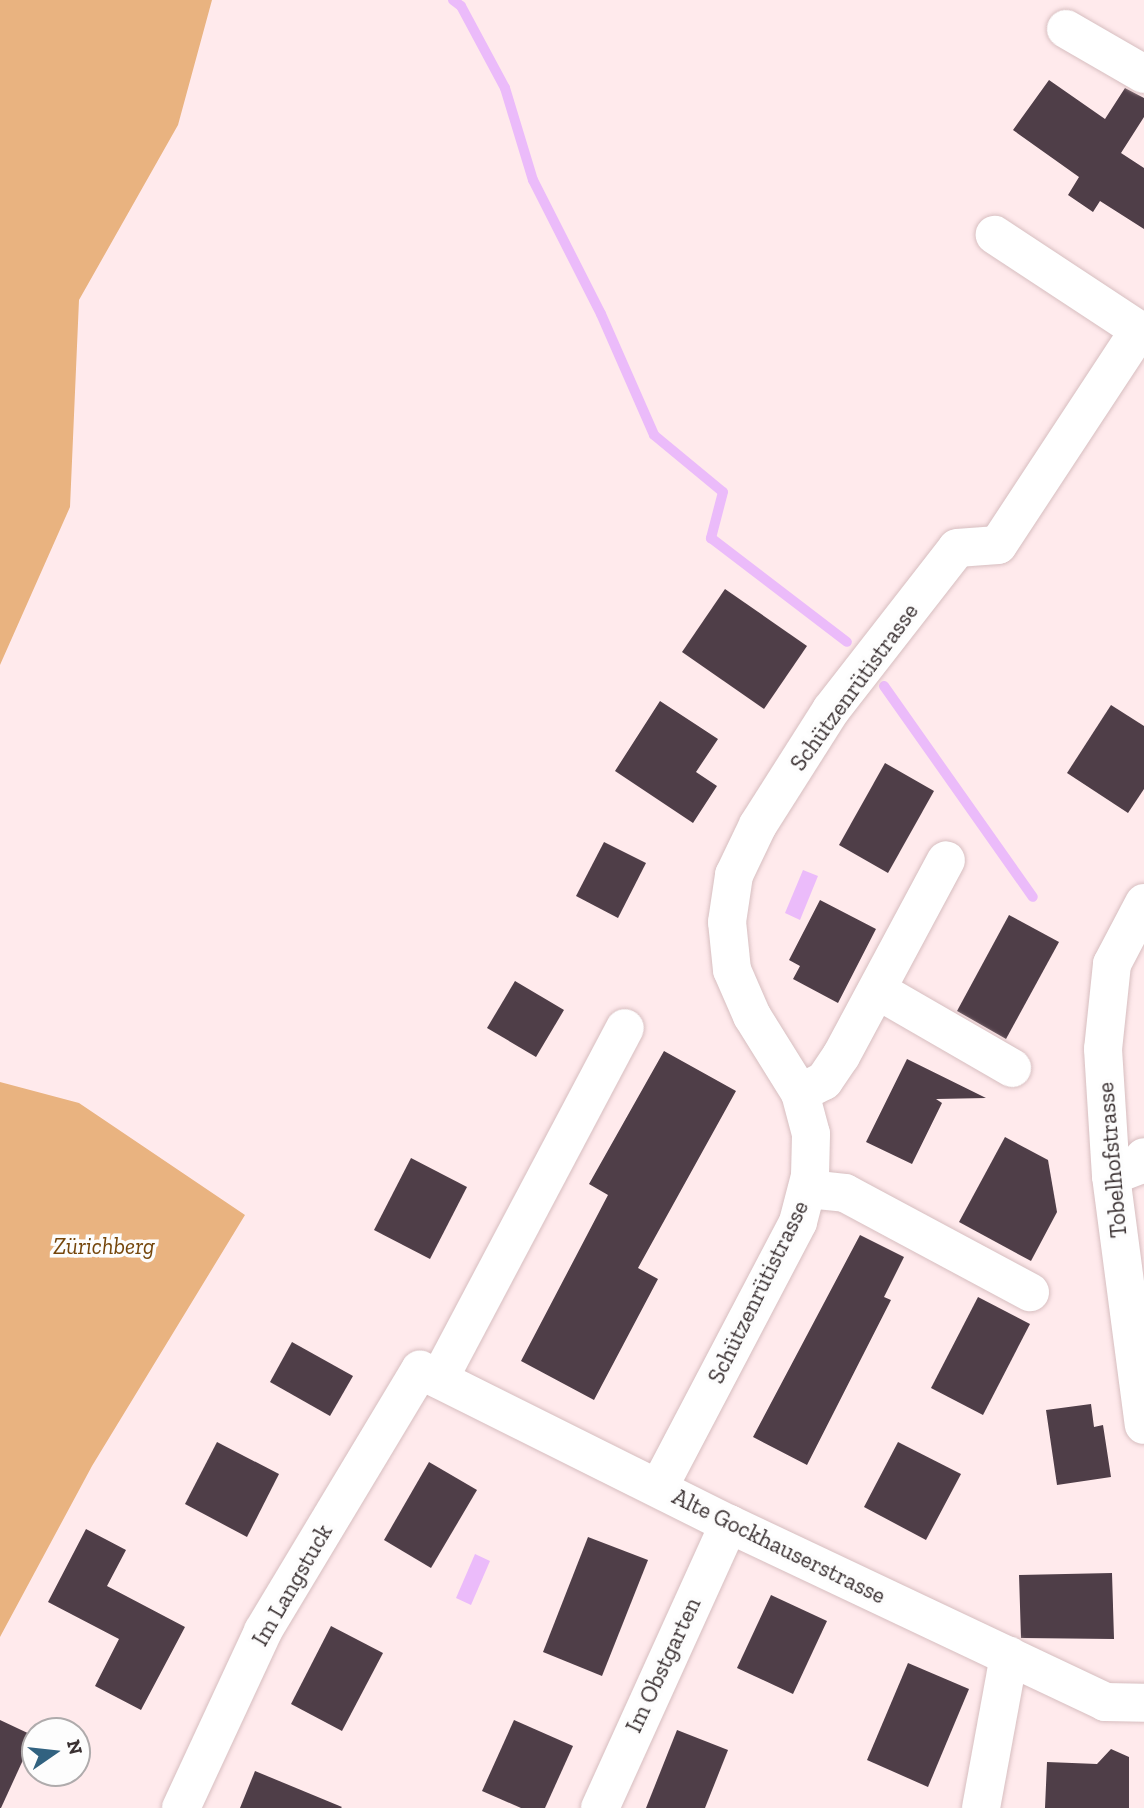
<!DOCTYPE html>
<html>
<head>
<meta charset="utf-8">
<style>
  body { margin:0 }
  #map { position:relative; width:1144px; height:1808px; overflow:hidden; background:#ffeaec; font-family:"Zilla Slab",serif }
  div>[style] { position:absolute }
  .green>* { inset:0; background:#e9b380 }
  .water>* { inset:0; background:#ebbbfa }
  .stream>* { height:10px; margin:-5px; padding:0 5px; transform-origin:5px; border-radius:5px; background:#ebbbfa }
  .building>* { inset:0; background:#4f3e48 }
  .roads { filter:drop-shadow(0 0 2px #d7bec0) drop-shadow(0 0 2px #d7bec0) }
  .minor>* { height:38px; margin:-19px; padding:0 19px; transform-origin:19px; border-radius:19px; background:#fff }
  .major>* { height:38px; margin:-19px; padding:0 19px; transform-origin:19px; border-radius:19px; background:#fff }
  span { translate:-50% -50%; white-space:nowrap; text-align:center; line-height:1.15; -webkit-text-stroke:7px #fdfdfd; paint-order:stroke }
  .street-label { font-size:23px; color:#3a3132 }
  .park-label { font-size:23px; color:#75460b; font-style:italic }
  .north { position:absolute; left:21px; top:1717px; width:70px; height:70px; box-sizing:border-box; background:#fdfdfd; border:2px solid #afabac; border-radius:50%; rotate:76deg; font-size:19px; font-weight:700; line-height:28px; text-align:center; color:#3a3132 }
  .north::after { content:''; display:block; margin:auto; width:24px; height:32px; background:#316280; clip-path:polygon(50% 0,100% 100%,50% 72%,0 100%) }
</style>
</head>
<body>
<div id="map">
  <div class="green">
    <i style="clip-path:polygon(0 0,212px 0,178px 125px,79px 300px,70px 507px,0 665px)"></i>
    <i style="clip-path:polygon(0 1082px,79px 1103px,245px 1215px,92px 1466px,0 1637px)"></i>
  </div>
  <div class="water">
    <i style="clip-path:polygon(803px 870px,818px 876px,800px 920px,785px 913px)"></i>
    <i style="clip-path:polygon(475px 1554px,490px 1561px,471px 1605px,456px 1598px)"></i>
  </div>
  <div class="stream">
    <i style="left:453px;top:0;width:10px;rotate:37deg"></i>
    <i style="left:461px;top:6px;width:93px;rotate:61.8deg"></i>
    <i style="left:505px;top:88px;width:96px;rotate:73.1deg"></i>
    <i style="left:533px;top:180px;width:150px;rotate:63.1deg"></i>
    <i style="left:601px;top:314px;width:132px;rotate:66.3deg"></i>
    <i style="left:654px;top:435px;width:89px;rotate:39.6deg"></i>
    <i style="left:723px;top:492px;width:48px;rotate:104.6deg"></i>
    <i style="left:711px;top:538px;width:171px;rotate:37.4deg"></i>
    <i style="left:884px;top:686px;width:258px;rotate:54.8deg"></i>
  </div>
  <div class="building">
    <i style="clip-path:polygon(1049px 80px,1105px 119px,1125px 88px,1144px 98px,1144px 117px,1121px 153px,1144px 168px,1144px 229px,1100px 201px,1093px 212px,1068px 195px,1079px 177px,1013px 130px)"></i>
    <i style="clip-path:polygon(725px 589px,807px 646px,764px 709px,682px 652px)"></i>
    <i style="clip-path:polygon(660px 701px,718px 739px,696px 772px,717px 786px,693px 823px,615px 771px)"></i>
    <i style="clip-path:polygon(1111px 705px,1144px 726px,1144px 789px,1128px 813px,1067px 773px)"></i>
    <i style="clip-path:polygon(885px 763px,934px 791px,888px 873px,839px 845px)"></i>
    <i style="clip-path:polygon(604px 842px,646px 863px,618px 918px,576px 896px)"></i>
    <i style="clip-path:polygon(820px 900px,876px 929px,838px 1003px,793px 979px,800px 966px,789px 960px)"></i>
    <i style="clip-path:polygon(1009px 915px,1059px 942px,1006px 1039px,957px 1011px)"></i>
    <i style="clip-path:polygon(515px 981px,564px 1010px,536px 1057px,487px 1028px)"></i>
    <i style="clip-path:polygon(664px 1051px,736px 1091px,638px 1268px,658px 1279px,594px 1400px,521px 1361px,608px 1195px,589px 1184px)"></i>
    <i style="clip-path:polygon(907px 1059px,986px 1098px,936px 1099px,942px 1103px,912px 1164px,866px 1142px)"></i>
    <i style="clip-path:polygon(1005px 1137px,1048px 1160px,1057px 1212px,1031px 1261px,959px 1222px)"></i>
    <i style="clip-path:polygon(411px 1158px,467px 1187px,430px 1259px,374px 1230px)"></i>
    <i style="clip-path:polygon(860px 1235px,904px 1257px,884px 1297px,891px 1300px,807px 1465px,753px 1437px)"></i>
    <i style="clip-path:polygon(978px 1297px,1030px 1324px,983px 1415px,931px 1388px)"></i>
    <i style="clip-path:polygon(292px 1342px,353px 1376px,330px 1416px,270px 1382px)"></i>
    <i style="clip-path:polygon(1091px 1404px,1094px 1427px,1103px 1425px,1111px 1477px,1057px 1485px,1046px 1410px)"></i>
    <i style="clip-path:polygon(217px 1442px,279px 1474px,247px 1537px,185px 1504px)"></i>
    <i style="clip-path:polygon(898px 1442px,961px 1474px,926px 1540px,864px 1507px)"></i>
    <i style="clip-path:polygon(429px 1462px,477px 1490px,431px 1568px,384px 1540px)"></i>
    <i style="clip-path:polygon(86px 1529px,126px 1550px,107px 1586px,185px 1627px,141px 1710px,95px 1686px,119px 1639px,48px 1602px)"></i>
    <i style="clip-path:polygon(588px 1537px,648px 1560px,602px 1676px,543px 1652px)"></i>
    <i style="clip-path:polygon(1112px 1573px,1114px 1639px,1021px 1638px,1019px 1575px)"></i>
    <i style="clip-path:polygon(771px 1595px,827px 1621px,793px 1694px,737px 1668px)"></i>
    <i style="clip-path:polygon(331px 1626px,383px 1653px,342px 1731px,291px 1704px)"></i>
    <i style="clip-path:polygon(908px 1663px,969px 1689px,928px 1787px,867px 1760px)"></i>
    <i style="clip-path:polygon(0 1720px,34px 1736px,1px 1808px,0 1808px)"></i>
    <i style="clip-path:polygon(514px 1720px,573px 1746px,545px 1808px,521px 1808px,482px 1791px)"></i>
    <i style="clip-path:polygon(677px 1730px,728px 1750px,705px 1808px,646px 1808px)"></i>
    <i style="clip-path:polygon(1111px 1749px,1129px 1757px,1129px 1808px,1045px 1808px,1047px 1762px,1097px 1764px)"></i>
    <i style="clip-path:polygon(255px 1771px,342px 1807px,341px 1808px,240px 1808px)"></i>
  </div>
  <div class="roads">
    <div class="minor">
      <i style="left:1066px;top:29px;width:90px;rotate:30deg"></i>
      <i style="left:877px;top:990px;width:156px;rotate:30deg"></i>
      <i style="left:800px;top:1093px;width:27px;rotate:-27deg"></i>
      <i style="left:824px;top:1081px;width:30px;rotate:-56deg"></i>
      <i style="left:841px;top:1056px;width:222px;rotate:-61.8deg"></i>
      <i style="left:1111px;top:1176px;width:30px;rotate:-21deg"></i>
      <i style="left:1139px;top:1165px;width:9px;rotate:-58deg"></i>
      <i style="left:808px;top:1189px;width:37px;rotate:6deg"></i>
      <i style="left:845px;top:1193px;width:210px;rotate:28.2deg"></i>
      <i style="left:439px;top:1379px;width:397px;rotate:-62.1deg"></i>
      <i style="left:659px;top:1487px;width:299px;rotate:-62.3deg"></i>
      <i style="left:798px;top:1222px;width:48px;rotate:-75.4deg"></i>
      <i style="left:810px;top:1176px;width:42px;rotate:-88.6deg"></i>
      <i style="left:811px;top:1134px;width:42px;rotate:-105deg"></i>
      <i style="left:800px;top:1093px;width:91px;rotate:-121.9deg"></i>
      <i style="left:752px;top:1016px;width:50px;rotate:-113.5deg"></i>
      <i style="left:732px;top:970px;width:48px;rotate:-95.9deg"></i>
      <i style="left:727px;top:922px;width:48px;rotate:-81.5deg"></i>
      <i style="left:734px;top:875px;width:55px;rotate:-64.4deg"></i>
      <i style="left:758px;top:825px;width:136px;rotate:-57.6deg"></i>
      <i style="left:831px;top:710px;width:205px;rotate:-52.1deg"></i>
      <i style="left:957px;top:548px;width:41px;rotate:-4.2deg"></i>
      <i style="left:998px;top:545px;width:257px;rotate:-56.7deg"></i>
      <i style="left:1139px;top:330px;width:173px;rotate:-146.6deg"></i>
      <i style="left:181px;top:1808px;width:195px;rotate:-65.1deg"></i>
      <i style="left:263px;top:1631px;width:305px;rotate:-59deg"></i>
      <i style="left:420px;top:1370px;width:345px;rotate:26.5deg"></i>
      <i style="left:729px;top:1524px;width:416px;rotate:25.3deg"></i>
      <i style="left:1105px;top:1702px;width:39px;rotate:1deg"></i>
      <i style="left:600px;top:1808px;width:312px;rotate:-65.6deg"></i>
      <i style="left:981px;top:1808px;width:155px;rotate:-79.6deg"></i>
    </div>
    <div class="major">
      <i style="left:1144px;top:903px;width:69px;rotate:117.7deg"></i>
      <i style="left:1112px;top:964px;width:85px;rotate:96deg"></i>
      <i style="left:1103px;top:1049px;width:127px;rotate:86.4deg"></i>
      <i style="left:1111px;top:1176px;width:251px;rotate:82.5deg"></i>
    </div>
  </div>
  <div class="street-label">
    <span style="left:854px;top:687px;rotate:-54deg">Schützenrütistrasse</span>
    <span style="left:1112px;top:1160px;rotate:-95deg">Tobelhofstrasse</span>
    <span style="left:758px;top:1292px;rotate:-64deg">Schützenrütistrasse</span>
    <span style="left:779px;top:1546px;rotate:26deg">Alte Gockhauserstrasse</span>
    <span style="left:292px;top:1585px;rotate:-60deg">Im Langstuck</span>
    <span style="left:663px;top:1665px;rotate:-65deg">Im Obstgarten</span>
  </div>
  <div class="park-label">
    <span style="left:104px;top:1246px">Zürichberg</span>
  </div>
  <div class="north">N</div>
</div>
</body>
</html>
